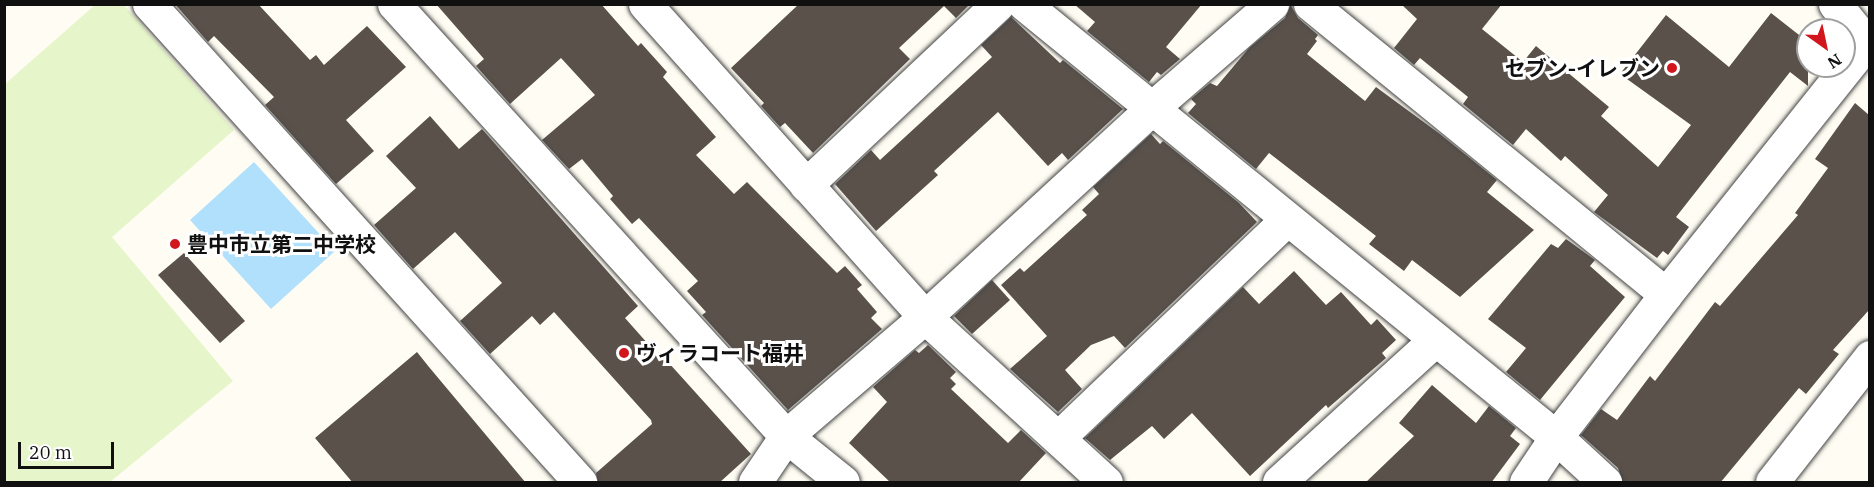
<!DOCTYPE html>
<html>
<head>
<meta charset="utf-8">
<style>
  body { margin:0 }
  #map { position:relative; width:1874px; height:487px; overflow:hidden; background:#fffdf3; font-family:"IBM Plex Serif","Noto Sans JP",serif }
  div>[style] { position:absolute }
  .pitch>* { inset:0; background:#e6f5ca }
  .water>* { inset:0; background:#b1e0fd }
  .building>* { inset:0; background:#5a514b }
  .roads { filter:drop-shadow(0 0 2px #434343) drop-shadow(0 0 2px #434343) }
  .minor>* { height:33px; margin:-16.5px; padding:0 16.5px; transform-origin:16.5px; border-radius:16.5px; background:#fff }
  .dots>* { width:16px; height:16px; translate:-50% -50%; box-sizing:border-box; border:3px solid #fff; border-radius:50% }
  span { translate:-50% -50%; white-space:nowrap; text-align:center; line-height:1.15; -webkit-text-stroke:6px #fff; paint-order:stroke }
  .poi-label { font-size:21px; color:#101010; font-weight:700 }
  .right { translate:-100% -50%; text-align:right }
  .left { translate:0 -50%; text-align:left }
  .frame { position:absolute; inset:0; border:6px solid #101010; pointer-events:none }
  .north { position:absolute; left:1796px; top:18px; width:60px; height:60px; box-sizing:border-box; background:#fff; border:2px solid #9f9f9f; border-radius:50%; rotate:147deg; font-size:16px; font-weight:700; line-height:24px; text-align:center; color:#101010 }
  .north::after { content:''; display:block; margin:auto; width:21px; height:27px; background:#d2161d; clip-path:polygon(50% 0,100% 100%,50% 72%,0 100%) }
  .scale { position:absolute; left:18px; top:442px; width:96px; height:27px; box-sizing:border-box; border:3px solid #101010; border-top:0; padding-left:8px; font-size:18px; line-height:21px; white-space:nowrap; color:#101010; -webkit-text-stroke:4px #fff; paint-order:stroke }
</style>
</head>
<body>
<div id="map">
  <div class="pitch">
    <i style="clip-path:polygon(96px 4px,124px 5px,234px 130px,112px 237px,233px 381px,110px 482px,5px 482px,5px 84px)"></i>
  </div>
  <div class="water">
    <i style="clip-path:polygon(254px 162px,335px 251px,271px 309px,190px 220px)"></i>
  </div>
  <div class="building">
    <i style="clip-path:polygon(175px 4px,258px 4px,310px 60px,316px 55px,324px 65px,367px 26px,406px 67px,346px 120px,374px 151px,336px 184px,265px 105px,274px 97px,214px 36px,208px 42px)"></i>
    <i style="clip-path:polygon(436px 4px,601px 4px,638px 46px,641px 43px,667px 72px,663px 77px,716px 137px,696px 155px,734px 194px,747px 182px,837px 273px,845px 266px,862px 285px,857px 289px,877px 312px,871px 318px,882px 329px,788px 410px,702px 315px,706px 312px,687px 291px,698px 281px,639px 218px,632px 224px,610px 199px,613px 196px,582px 159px,569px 169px,542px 140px,595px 95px,561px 58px,510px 104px,476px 66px,484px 59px)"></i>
    <i style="clip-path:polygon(799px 4px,970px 4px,956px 18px,944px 6px,899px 48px,910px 59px,813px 153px,785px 123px,780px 127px,761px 106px,764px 103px,731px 68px)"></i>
    <i style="clip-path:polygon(1074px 4px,1202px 4px,1166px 47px,1180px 59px,1161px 75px,1157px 72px,1149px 82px,1087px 31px,1095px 22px)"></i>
    <i style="clip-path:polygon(1290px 4px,1298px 18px,1318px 35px,1315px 39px,1317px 41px,1307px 54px,1365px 101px,1376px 87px,1440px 134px,1497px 180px,1487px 192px,1534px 230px,1460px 297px,1412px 260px,1404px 271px,1369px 244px,1376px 236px,1269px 153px,1256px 169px,1188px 113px,1196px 104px,1191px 99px,1210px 83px,1217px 86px,1249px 48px,1285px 18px)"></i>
    <i style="clip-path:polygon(1401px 4px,1502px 4px,1482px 29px,1523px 62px,1536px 46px,1609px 107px,1601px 116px,1658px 167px,1691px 125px,1620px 74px,1666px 15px,1729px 67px,1771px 13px,1808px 42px,1808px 86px,1790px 72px,1676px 217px,1689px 227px,1668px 255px,1663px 251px,1657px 258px,1594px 212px,1608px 195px,1565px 156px,1561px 161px,1526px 129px,1513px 145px,1463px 104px,1468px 97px,1420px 58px,1414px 65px,1394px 48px,1417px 19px)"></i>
    <i style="clip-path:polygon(1011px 17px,1060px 63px,1063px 60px,1123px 109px,1068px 160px,1062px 153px,1048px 166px,998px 112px,934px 171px,938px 175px,876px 231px,835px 184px,871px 150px,880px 160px,992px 57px,981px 45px)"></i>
    <i style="clip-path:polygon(1855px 103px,1869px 115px,1869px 310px,1833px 350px,1839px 354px,1806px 394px,1799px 388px,1720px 483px,1623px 483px,1618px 468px,1581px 435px,1601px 409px,1617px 420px,1650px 376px,1655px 381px,1715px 302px,1720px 306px,1798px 215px,1795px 213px,1828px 168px,1815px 159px)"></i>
    <i style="clip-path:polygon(430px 116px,459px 149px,482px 129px,638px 306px,625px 318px,657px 354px,659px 352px,751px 454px,719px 483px,598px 483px,596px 473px,652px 424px,651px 420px,554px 312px,540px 325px,532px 316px,490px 354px,460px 321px,502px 283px,455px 232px,413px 269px,374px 225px,416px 188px,386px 156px)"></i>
    <i style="clip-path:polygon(1151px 134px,1160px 144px,1163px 141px,1239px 203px,1257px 222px,1125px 348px,1114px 336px,1091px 345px,1065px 370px,1082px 389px,1058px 412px,1010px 369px,1047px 336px,1001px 285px,1020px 268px,1024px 272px,1087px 215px,1082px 210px,1099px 194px,1093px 187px)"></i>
    <i style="clip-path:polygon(1566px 239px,1595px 260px,1590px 266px,1625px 297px,1540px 400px,1506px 372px,1526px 348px,1488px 319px,1551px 244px,1558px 248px)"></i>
    <i style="clip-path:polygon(184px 253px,245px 321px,220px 343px,158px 275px)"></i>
    <i style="clip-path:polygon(1294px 271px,1326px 305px,1341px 292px,1371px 325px,1377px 319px,1396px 340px,1382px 353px,1386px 358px,1328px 408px,1326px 405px,1250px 476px,1192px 413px,1164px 439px,1152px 426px,1110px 460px,1085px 438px,1243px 287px,1259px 304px)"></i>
    <i style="clip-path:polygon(992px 280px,1010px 300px,972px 334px,954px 316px)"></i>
    <i style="clip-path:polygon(928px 345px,956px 372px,950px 378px,956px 384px,951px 389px,1008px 443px,1021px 430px,1046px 453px,1018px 483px,891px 483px,849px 443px,887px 402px,873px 387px,915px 350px,919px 353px)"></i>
    <i style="clip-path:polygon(417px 352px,429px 367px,526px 483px,353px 483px,315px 438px)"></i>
    <i style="clip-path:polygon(1432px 385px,1476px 423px,1489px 406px,1516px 428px,1510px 436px,1520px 444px,1491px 483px,1365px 483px,1414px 436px,1399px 423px)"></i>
  </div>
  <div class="roads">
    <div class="minor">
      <i style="left:149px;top:4px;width:644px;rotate:47.96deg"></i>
      <i style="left:394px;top:4px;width:583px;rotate:47.78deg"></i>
      <i style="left:786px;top:436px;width:73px;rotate:38.9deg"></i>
      <i style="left:645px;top:4px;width:420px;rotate:48.2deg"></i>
      <i style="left:925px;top:317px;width:245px;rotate:42.4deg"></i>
      <i style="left:1024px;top:4px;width:686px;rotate:39.14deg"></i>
      <i style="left:1556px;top:437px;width:67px;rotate:42.6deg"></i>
      <i style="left:1310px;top:4px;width:459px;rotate:39.2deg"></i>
      <i style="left:1835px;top:4px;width:55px;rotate:50.9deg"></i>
      <i style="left:806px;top:185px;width:264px;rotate:-43.3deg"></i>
      <i style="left:1058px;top:438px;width:317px;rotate:-43.7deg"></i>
      <i style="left:755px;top:482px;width:55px;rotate:-56deg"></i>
      <i style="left:786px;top:436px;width:183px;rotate:-40.6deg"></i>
      <i style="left:925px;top:317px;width:309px;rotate:-42.6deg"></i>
      <i style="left:1152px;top:108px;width:159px;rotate:-40.9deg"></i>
      <i style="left:1279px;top:482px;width:212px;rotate:-42.3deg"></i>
      <i style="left:1526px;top:482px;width:54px;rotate:-56.3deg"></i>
      <i style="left:1556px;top:437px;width:180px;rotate:-52.4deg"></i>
      <i style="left:1666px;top:294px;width:322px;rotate:-51.4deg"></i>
      <i style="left:1772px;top:482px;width:159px;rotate:-51.9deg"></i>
    </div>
  </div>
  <div class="dots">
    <i style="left:1672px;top:68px;background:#d2161d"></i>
    <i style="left:175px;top:244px;background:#d2161d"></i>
    <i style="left:624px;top:353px;background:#d2161d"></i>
  </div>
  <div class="poi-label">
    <span class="right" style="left:1660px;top:68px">セブン-イレブン</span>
    <span class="left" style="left:187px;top:244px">豊中市立第二中学校</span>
    <span class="left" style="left:636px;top:353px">ヴィラコート福井</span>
  </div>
  <div class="frame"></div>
  <div class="north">N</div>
  <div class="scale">20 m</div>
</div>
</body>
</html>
